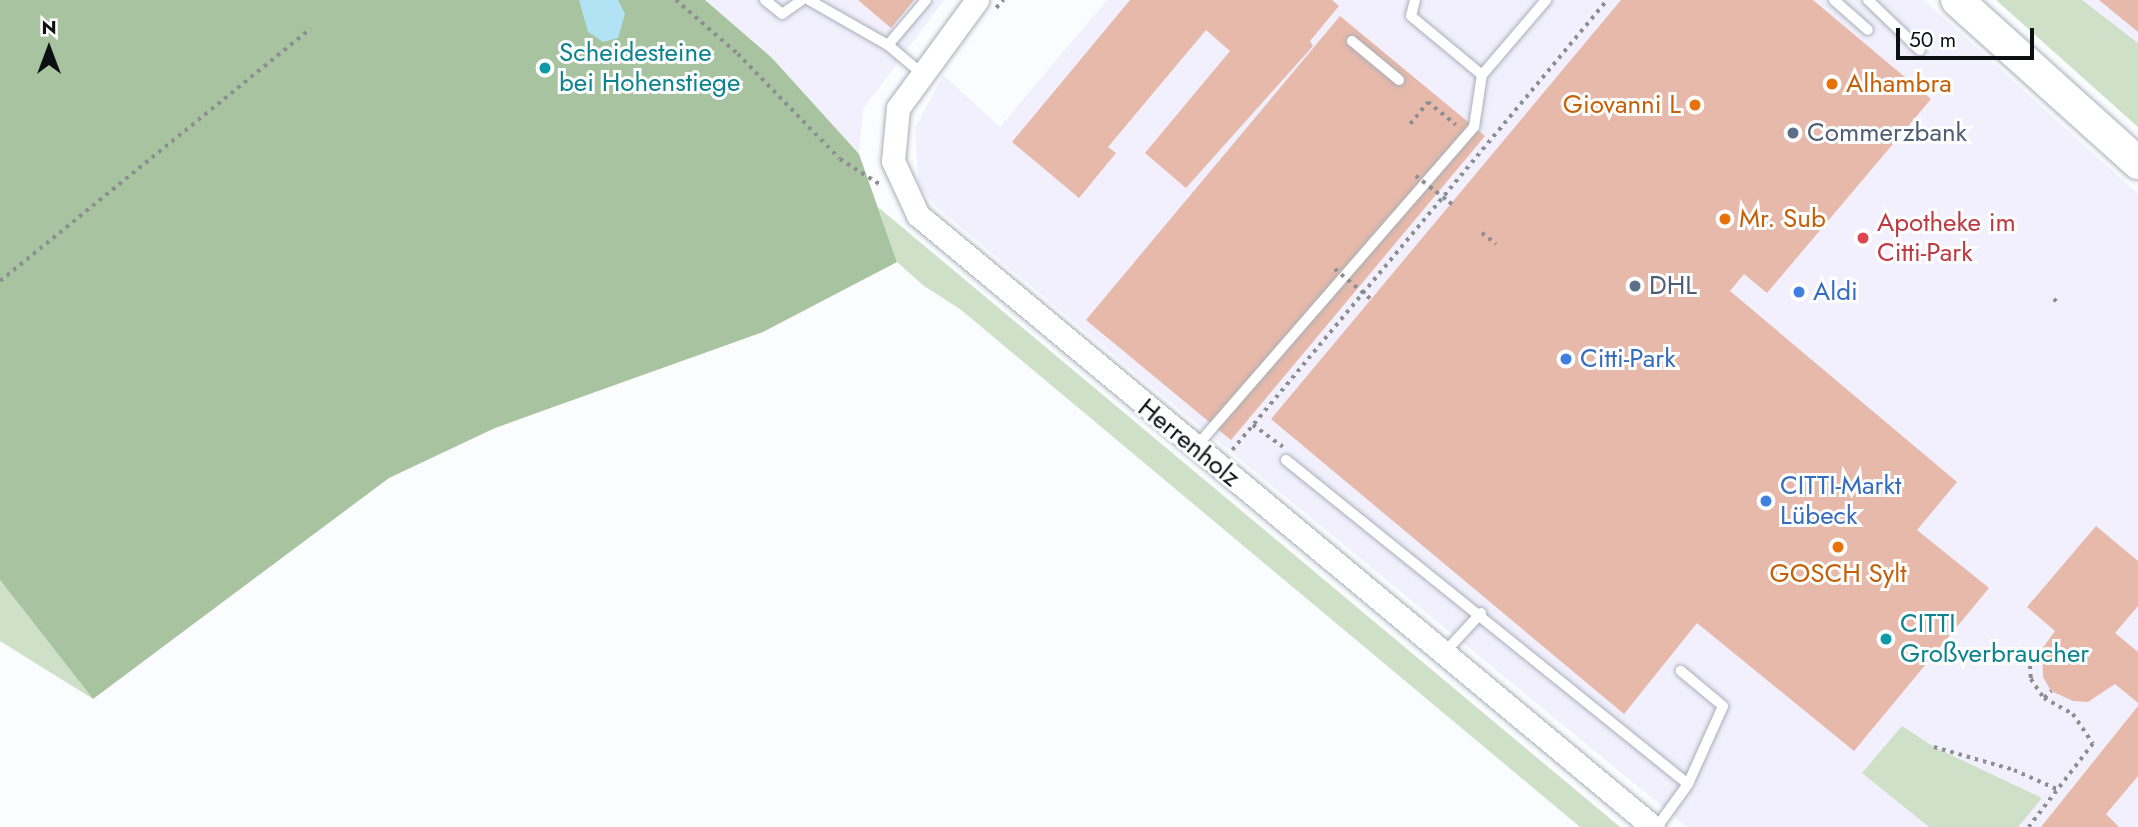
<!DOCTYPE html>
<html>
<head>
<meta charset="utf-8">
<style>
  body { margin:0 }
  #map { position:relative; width:2138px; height:827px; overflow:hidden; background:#fafcfe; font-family:Jost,sans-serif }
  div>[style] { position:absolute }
  .commercial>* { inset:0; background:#f2f0fd }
  .green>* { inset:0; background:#cee1c8 }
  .forest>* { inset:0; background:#a8c39f }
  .water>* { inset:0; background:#b1e3f5 }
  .building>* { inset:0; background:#e6b9aa }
  .path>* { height:3.5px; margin-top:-1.75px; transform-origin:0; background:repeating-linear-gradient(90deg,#8c8e91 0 3.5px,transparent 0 8.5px) }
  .roads { filter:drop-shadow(0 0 2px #a7afb7) drop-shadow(0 0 2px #a7afb7) }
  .service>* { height:10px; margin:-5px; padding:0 5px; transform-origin:5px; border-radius:5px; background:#fff }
  .minor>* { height:23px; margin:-11.5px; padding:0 11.5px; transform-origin:11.5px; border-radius:11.5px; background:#fff }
  .secondary>* { height:32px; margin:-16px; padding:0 16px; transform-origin:16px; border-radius:16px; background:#fff }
  .path-bridge>* { height:3.5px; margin-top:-1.75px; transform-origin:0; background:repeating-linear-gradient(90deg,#8c8e91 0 3.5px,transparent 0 8.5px) }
  .dots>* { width:19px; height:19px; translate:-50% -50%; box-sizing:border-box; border:4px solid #fff; border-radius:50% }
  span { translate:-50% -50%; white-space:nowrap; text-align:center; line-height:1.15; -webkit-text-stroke:6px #fff; paint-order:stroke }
  .culture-label { font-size:26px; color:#0d838f }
  .left { translate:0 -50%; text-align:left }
  .food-label { font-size:26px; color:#c56008 }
  .right { translate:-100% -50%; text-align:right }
  .service-label { font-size:26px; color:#4e5e75 }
  .health-label { font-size:26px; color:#be3a42 }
  .shop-label { font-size:26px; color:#366cbe }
  .street-label { font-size:26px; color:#0d1013 }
  .north { position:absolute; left:14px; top:14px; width:70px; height:70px; -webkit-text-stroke:5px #fff; paint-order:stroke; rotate:0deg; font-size:19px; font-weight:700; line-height:28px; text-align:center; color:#0d1013 }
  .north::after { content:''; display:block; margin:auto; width:24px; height:32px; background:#0d1013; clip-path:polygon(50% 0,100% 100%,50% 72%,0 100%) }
  .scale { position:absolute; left:1896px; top:28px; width:138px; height:32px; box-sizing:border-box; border:4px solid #0d1013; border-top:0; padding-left:9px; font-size:21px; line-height:24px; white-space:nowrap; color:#0d1013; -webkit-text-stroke:5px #fff; paint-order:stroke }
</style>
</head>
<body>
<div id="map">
  <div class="commercial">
    <i style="clip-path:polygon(705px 0,944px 0,863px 109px,859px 154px,772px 58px)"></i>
    <i style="clip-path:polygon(1107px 0,1924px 0,2138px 194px,2138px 827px,1687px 827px,1136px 374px,934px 205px,919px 185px,915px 128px,943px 75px,1000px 127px)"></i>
    <i style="clip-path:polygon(2082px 0,2138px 0,2138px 43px)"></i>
  </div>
  <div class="green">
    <i style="clip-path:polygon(1996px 0,2082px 0,2138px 43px,2138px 127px)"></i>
    <i style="clip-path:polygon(878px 207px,1000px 309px,1620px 827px,1580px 827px,960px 309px,924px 286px,897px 262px)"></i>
    <i style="clip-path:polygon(0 580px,93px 699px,0 641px)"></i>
    <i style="clip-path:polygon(1902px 726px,1934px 747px,2042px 798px,2018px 827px,1929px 827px,1862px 773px)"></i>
  </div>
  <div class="forest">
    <i style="clip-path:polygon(0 0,705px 0,772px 58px,859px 154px,897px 262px,763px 332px,495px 428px,389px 478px,93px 699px,0 580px)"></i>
  </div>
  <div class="water">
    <i style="clip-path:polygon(579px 0,618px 0,625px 14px,618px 38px,603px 42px,588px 32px)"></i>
  </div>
  <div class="building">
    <i style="clip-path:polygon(858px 0,914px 0,891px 28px)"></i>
    <i style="clip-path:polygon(1130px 0,1332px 0,1339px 6px,1310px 41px,1313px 46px,1186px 188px,1145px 153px,1230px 51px,1206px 30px,1108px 147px,1116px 153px,1079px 198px,1012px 142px)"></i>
    <i style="clip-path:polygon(1621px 0,1813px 0,1931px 99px,1767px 293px,1744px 274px,1730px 291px,1957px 482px,1917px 530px,1989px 588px,1854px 751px,1697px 623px,1624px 714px,1271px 419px)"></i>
    <i style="clip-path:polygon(2099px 0,2138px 0,2138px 32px)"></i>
    <i style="clip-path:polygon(1340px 16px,1485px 136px,1231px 440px,1086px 320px)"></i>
    <i style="clip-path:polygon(2096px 526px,2138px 561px,2138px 606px,2115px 633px,2138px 652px,2138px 703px,2115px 684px,2088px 702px,2073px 701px,2051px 691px,2043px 677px,2042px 649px,2055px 631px,2027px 607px)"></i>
    <i style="clip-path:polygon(2138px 706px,2138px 776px,2106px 814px,2119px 827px,2041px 827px)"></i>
  </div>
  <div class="path">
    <i style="left:676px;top:0;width:82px;rotate:41.1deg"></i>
    <i style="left:738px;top:54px;width:146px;rotate:45.8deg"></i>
    <i style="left:840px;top:159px;width:49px;rotate:32.4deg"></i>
    <i style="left:996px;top:8px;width:11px;rotate:-49deg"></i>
    <i style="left:1410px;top:124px;width:28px;rotate:-51deg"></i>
    <i style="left:1428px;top:102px;width:36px;rotate:39deg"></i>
    <i style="left:1482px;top:233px;width:18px;rotate:38deg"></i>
    <i style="left:0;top:281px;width:400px;rotate:-39.1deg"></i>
    <i style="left:2054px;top:299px;width:4px;rotate:45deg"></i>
    <i style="left:1253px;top:425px;width:37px;rotate:36deg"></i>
    <i style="left:1232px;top:450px;width:586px;rotate:-50.19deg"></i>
    <i style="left:2029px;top:649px;width:30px;rotate:86deg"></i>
    <i style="left:2031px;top:679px;width:23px;rotate:56deg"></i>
    <i style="left:2044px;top:698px;width:33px;rotate:29deg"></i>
    <i style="left:2073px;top:714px;width:36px;rotate:56deg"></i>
    <i style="left:2093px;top:744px;width:105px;rotate:127.6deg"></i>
    <i style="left:2044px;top:698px;width:10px;rotate:-45deg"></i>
    <i style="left:1934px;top:747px;width:83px;rotate:16deg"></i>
    <i style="left:2014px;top:770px;width:49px;rotate:24deg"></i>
  </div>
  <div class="roads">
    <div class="service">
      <i style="left:765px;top:0;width:22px;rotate:39deg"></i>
      <i style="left:782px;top:14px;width:24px;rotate:-35deg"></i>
      <i style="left:809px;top:0;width:91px;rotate:29.7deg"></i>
      <i style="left:1415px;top:0;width:16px;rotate:104deg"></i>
      <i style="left:1411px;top:16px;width:92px;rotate:39.7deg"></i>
      <i style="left:1834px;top:0;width:45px;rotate:41.4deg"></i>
      <i style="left:1868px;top:0;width:72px;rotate:43.9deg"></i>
      <i style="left:1352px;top:41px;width:61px;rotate:39.7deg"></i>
      <i style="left:920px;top:72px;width:42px;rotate:-139.8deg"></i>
      <i style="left:888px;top:45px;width:59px;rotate:-49.8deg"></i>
      <i style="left:1194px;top:449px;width:427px;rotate:-49deg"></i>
      <i style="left:1474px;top:127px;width:53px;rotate:-81.3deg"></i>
      <i style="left:1482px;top:75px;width:99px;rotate:-49.5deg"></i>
      <i style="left:1286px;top:460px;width:516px;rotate:38.87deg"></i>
      <i style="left:1445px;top:652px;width:53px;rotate:-47.3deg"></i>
      <i style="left:1657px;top:827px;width:53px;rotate:-54.2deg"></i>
      <i style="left:1688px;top:784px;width:85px;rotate:-65.8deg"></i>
      <i style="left:1723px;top:706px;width:55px;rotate:-140.2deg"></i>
    </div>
    <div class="minor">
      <i style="left:977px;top:0;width:134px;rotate:126.2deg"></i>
      <i style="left:898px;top:108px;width:53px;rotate:95.4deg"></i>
      <i style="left:893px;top:161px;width:60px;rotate:65.2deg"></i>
      <i style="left:918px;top:215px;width:956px;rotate:39.78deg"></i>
    </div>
    <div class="secondary">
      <i style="left:1957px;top:0;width:244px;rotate:42deg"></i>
    </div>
  </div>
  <div class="path-bridge">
    <i style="left:1416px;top:176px;width:46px;rotate:37.9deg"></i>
    <i style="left:1335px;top:269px;width:48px;rotate:40deg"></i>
  </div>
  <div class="dots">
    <i style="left:545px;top:68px;background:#0f9aa8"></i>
    <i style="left:1832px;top:84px;background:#e8710a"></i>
    <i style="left:1695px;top:105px;background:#e8710a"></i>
    <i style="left:1793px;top:133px;background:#5c6f8a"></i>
    <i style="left:1725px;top:219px;background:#e8710a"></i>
    <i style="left:1863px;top:238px;background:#e0444e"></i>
    <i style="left:1635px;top:286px;background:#5c6f8a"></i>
    <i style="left:1799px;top:292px;background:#3f7fe0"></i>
    <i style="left:1566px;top:359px;background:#3f7fe0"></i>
    <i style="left:1766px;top:501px;background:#3f7fe0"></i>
    <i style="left:1838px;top:547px;background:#e8710a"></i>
    <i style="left:1886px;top:639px;background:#0f9aa8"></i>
  </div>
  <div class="culture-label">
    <span class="left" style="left:559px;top:68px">Scheidesteine<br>bei Hohenstiege</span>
    <span class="left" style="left:1900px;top:639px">CITTI<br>Großverbraucher</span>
  </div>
  <div class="food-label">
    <span class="left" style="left:1846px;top:84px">Alhambra</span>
    <span class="right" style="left:1681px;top:105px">Giovanni L</span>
    <span class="left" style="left:1739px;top:219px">Mr. Sub</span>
    <span style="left:1838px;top:574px">GOSCH Sylt</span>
  </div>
  <div class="service-label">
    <span class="left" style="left:1807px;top:133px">Commerzbank</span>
    <span class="left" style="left:1649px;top:286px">DHL</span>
  </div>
  <div class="health-label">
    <span class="left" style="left:1877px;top:238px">Apotheke im<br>Citti-Park</span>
  </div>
  <div class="shop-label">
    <span class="left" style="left:1813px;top:292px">Aldi</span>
    <span class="left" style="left:1580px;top:359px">Citti-Park</span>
    <span class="left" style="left:1780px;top:501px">CITTI-Markt<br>Lübeck</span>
  </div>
  <div class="street-label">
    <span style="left:1189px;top:443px;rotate:39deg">Herrenholz</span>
  </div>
  <div class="north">N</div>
  <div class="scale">50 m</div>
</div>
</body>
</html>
